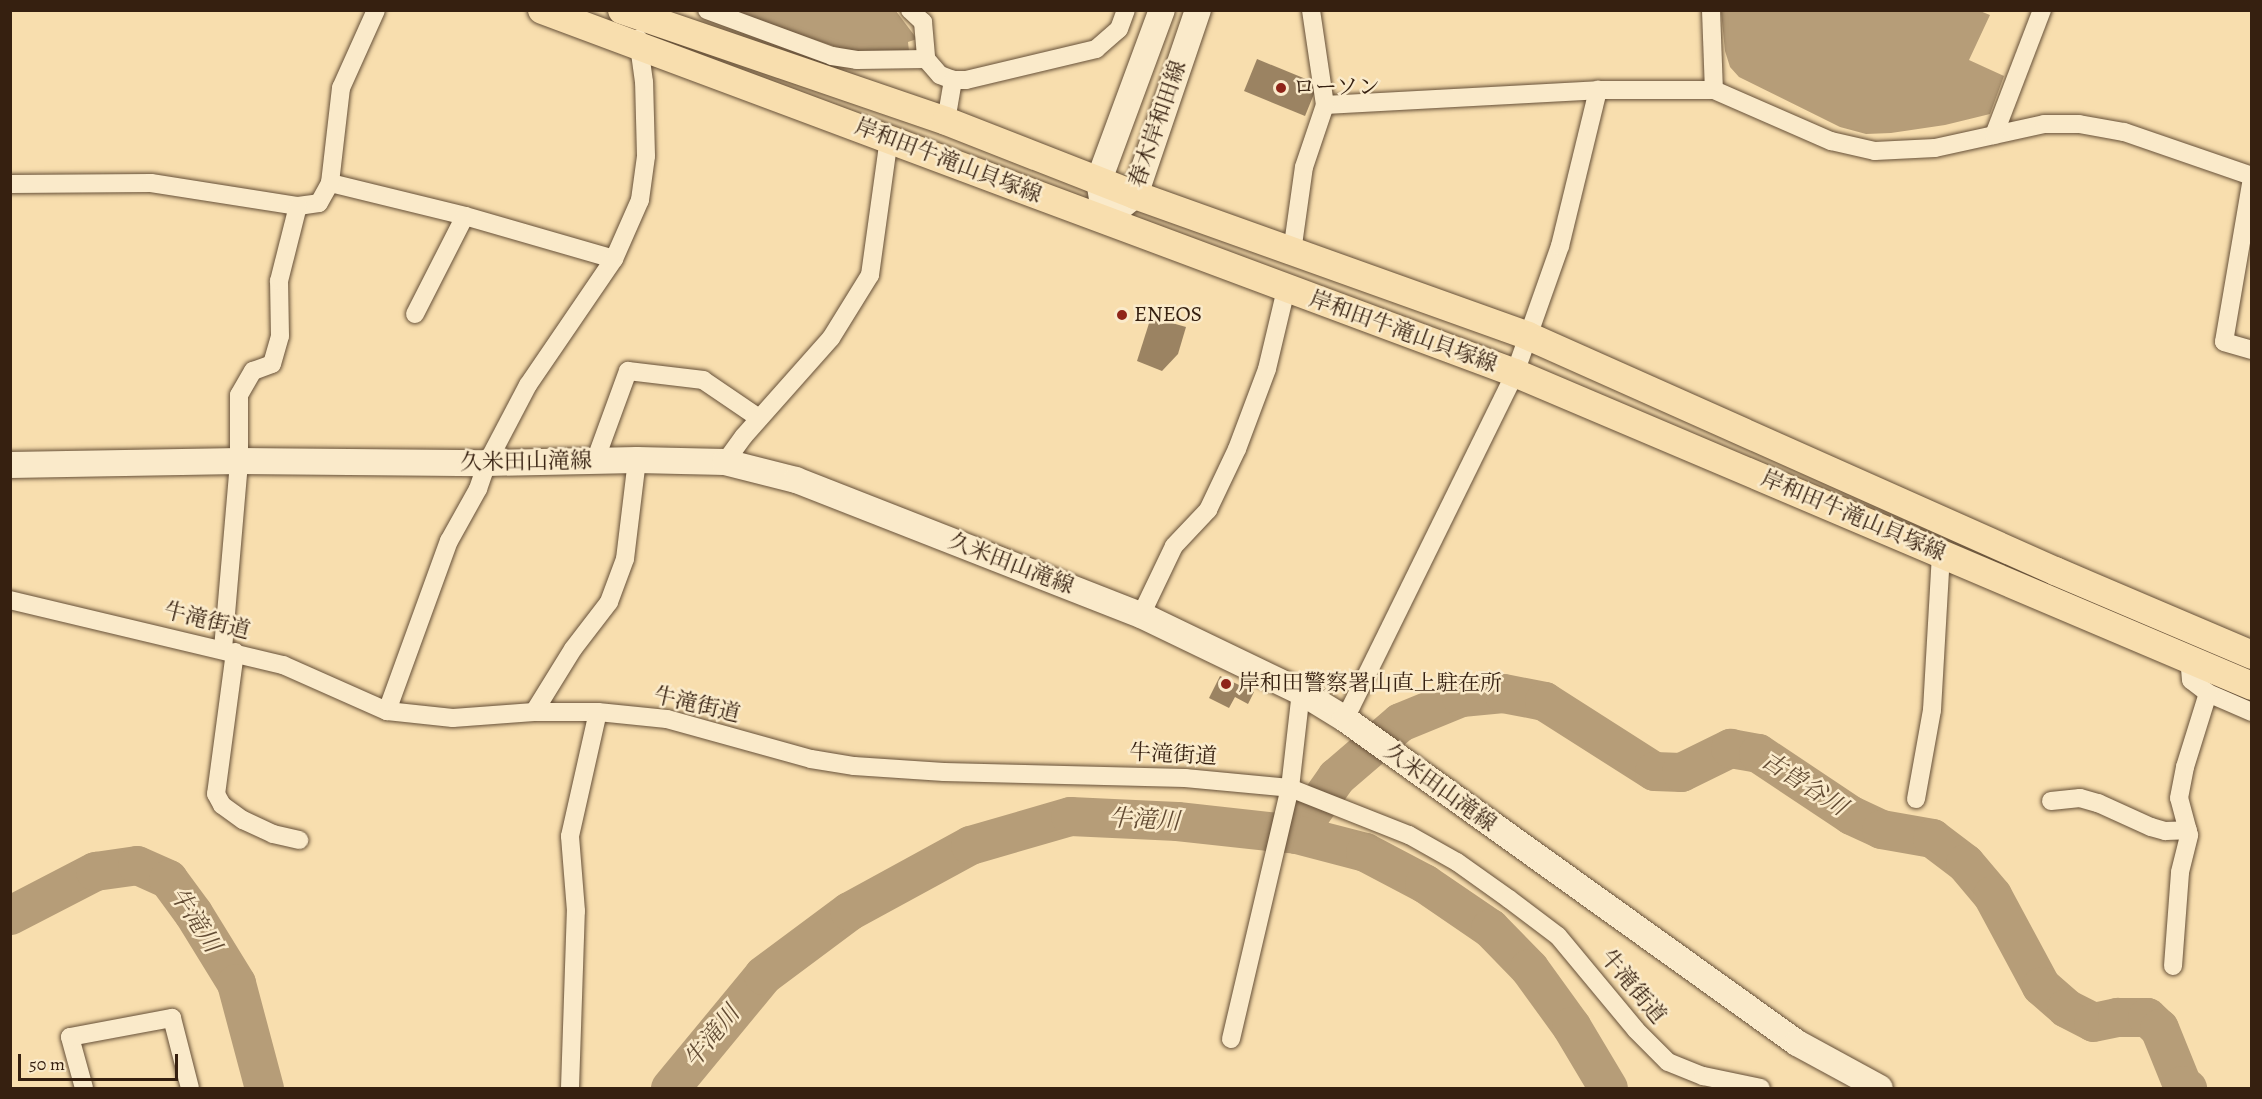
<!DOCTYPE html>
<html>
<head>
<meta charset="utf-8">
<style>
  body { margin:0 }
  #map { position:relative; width:2262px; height:1099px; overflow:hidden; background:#f8deae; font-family:Alegreya,"Noto Serif JP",serif }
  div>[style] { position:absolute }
  .water>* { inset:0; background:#b69d78 }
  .river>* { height:39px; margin:-19.5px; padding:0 19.5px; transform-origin:19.5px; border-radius:19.5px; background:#b69d78 }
  .building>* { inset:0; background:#9b8362 }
  .roads { filter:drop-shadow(0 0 2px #665038) drop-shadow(0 0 2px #665038) }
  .street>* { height:18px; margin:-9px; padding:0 9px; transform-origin:9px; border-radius:9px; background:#faeaca }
  .secondary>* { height:26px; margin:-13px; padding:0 13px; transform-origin:13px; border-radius:13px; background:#faeaca }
  .primary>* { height:28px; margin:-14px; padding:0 14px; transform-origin:14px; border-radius:14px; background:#f8deae }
  .dots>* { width:16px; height:16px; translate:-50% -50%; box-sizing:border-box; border:3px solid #faeaca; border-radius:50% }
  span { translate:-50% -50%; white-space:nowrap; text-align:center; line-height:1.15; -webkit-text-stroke:5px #faeaca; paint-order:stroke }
  .poi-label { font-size:22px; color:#362010 }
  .left { translate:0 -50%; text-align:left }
  .street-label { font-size:22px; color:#362010 }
  .water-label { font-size:24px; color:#634c34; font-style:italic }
  .frame { position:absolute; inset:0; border:12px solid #362010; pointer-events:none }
  .scale { position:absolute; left:18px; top:1054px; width:160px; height:27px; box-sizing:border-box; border:3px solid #362010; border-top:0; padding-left:8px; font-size:18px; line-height:21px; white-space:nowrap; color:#362010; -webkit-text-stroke:4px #faeaca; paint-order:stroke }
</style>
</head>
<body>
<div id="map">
  <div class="water">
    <i style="clip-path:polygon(730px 11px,896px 11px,917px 39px,908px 42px,909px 51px,848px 51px)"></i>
    <i style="clip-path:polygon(1721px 11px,1980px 11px,1990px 15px,1969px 60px,2004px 76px,1990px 114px,1945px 125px,1891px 133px,1866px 134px,1840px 127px,1739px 77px,1730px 67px,1725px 51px)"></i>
  </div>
  <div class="river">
    <i style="left:1296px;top:834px;width:70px;rotate:-54.9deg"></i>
    <i style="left:1336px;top:777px;width:84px;rotate:-40.7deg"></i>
    <i style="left:1400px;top:722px;width:66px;rotate:-22.3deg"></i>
    <i style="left:1461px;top:697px;width:42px;rotate:-5.4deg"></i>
    <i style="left:1503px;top:693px;width:42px;rotate:11deg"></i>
    <i style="left:1544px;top:701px;width:130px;rotate:32.5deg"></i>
    <i style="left:1654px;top:771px;width:27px;rotate:2deg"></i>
    <i style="left:1681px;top:772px;width:55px;rotate:-26.1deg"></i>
    <i style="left:1730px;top:748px;width:28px;rotate:10deg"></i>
    <i style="left:1758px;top:753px;width:112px;rotate:33.7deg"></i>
    <i style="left:1851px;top:815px;width:33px;rotate:25deg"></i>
    <i style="left:1881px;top:829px;width:52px;rotate:10deg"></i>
    <i style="left:1932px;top:838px;width:41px;rotate:37.1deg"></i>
    <i style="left:1965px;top:863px;width:42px;rotate:49.8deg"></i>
    <i style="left:1992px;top:895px;width:103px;rotate:61.7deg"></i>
    <i style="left:2041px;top:986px;width:33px;rotate:41deg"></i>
    <i style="left:2066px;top:1008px;width:30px;rotate:27deg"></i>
    <i style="left:2093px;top:1022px;width:25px;rotate:-12deg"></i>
    <i style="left:2117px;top:1017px;width:30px"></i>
    <i style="left:2147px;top:1017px;width:16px;rotate:43deg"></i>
    <i style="left:2159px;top:1028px;width:61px;rotate:68deg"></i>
    <i style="left:2182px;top:1085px;width:6px;rotate:31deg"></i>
    <i style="left:10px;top:915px;width:96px;rotate:-27.4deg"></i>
    <i style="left:95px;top:871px;width:42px;rotate:-8.1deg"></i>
    <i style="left:137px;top:865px;width:34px;rotate:24deg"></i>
    <i style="left:168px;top:879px;width:42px;rotate:53.7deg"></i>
    <i style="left:193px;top:913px;width:82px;rotate:58.4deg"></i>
    <i style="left:236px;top:983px;width:109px;rotate:75.1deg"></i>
    <i style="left:670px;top:1088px;width:146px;rotate:-50.5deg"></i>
    <i style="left:763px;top:975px;width:107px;rotate:-36.7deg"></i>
    <i style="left:849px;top:911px;width:138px;rotate:-28.6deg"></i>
    <i style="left:970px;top:845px;width:104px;rotate:-16.2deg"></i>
    <i style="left:1070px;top:816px;width:107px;rotate:2.7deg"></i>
    <i style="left:1177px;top:821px;width:120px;rotate:6.2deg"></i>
    <i style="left:1296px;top:834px;width:71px;rotate:14.6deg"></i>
    <i style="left:1365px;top:852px;width:67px;rotate:27.7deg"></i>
    <i style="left:1424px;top:883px;width:80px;rotate:34.3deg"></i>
    <i style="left:1490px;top:928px;width:56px;rotate:45.7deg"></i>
    <i style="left:1529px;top:968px;width:72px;rotate:54.1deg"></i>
    <i style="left:1571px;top:1026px;width:72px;rotate:59.2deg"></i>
  </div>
  <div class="building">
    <i style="clip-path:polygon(1257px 59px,1318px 84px,1305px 116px,1244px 91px)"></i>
    <i style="clip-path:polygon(1151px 317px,1186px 327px,1178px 354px,1162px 371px,1137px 361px)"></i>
    <i style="clip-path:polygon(1220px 676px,1254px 692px,1248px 704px,1235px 697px,1229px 708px,1209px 698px)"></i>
  </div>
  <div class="roads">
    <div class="street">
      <i style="left:707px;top:10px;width:133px;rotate:20.2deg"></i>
      <i style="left:832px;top:56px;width:25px;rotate:9deg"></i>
      <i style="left:857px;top:60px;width:69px;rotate:-0.8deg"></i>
      <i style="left:926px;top:59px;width:21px;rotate:49deg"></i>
      <i style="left:940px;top:75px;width:14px;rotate:21deg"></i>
      <i style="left:953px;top:80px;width:13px"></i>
      <i style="left:966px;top:80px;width:134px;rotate:-13.4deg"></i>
      <i style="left:1096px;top:49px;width:30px;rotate:-41deg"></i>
      <i style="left:1119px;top:29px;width:20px;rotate:-70deg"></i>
      <i style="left:910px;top:10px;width:18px;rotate:43deg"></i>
      <i style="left:923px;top:22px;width:37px;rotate:85deg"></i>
      <i style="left:1711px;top:10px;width:80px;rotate:87.9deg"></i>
      <i style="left:1325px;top:105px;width:273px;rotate:-3.1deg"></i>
      <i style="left:1598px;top:90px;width:116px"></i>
      <i style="left:1714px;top:90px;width:128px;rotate:23.6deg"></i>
      <i style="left:1831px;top:141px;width:45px;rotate:12.8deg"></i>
      <i style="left:1875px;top:151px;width:60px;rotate:-2.9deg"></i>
      <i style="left:1935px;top:148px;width:112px;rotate:-12.4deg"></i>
      <i style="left:2044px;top:124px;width:35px"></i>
      <i style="left:2079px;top:124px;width:46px;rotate:10.1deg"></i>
      <i style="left:2124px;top:132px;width:135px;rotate:19deg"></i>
      <i style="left:946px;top:121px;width:42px;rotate:-80.3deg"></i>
      <i style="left:1994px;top:135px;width:134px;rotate:-69deg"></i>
      <i style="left:2252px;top:178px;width:166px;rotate:99.7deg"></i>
      <i style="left:2224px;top:342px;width:29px;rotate:16deg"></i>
      <i style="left:330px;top:183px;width:139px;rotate:13.7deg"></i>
      <i style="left:465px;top:216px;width:155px;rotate:16.1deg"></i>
      <i style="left:10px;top:184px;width:141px;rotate:-0.4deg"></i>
      <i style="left:151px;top:183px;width:149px;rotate:8.9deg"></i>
      <i style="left:298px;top:206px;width:21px;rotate:-8deg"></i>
      <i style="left:319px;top:203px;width:23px;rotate:-61deg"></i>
      <i style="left:330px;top:183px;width:96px;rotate:-83.4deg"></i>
      <i style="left:341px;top:88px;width:85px;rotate:-65.8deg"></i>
      <i style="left:1292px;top:252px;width:86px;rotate:-82deg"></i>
      <i style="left:1304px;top:167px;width:65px;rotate:-71.3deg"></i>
      <i style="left:1325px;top:105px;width:96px;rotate:-98.4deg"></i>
      <i style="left:415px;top:314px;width:110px;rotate:-63deg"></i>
      <i style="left:595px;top:461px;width:96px;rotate:-69.9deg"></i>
      <i style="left:628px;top:371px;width:76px;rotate:6.8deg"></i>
      <i style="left:703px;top:380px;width:68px;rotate:34.2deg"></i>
      <i style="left:725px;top:462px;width:32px;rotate:-54deg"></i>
      <i style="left:744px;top:436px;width:131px;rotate:-48.4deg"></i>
      <i style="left:831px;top:338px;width:74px;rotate:-58.2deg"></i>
      <i style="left:870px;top:275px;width:138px;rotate:-82.1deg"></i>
      <i style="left:10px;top:600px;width:281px;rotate:13.4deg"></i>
      <i style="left:283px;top:665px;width:114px;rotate:23.9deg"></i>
      <i style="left:387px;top:711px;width:66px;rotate:6.1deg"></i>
      <i style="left:453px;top:718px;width:81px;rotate:-4.2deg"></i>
      <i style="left:534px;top:712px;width:64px"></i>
      <i style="left:598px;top:712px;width:69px;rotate:5.8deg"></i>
      <i style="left:667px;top:719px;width:149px;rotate:15.5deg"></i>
      <i style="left:811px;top:759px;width:44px;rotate:9.2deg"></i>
      <i style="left:854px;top:766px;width:90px;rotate:3.8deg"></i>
      <i style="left:944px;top:772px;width:241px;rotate:1.4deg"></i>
      <i style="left:1185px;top:778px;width:105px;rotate:5.4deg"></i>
      <i style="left:1290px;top:788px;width:97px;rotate:-83.5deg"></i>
      <i style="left:1141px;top:615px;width:76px;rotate:-64.4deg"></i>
      <i style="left:1174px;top:546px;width:50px;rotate:-46.6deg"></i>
      <i style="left:1208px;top:510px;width:68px;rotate:-64.6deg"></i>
      <i style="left:1237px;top:449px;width:85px;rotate:-69.4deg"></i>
      <i style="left:1267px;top:369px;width:82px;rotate:-76.6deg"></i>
      <i style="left:223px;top:649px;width:189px;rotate:-85.1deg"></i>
      <i style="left:239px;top:461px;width:66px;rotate:-90deg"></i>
      <i style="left:239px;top:395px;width:28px;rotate:-60deg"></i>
      <i style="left:253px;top:371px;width:20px;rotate:-20deg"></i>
      <i style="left:272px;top:364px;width:29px;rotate:-74deg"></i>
      <i style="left:280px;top:336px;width:55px;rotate:-91deg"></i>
      <i style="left:279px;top:281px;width:77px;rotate:-75.8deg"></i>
      <i style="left:235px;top:652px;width:143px;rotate:97.6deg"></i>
      <i style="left:216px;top:794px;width:13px;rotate:61deg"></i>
      <i style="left:222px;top:805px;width:26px;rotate:36deg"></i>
      <i style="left:243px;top:820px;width:33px;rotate:25deg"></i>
      <i style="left:273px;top:834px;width:27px;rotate:13deg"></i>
      <i style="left:2208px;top:693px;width:48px;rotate:23.4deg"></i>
      <i style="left:387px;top:711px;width:181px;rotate:-70deg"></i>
      <i style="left:449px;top:541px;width:60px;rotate:-60.9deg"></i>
      <i style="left:478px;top:489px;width:28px;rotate:-71deg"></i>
      <i style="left:487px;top:463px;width:88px;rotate:-62.3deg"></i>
      <i style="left:528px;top:385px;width:153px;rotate:-55.7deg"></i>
      <i style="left:614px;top:259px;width:64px;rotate:-66.2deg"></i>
      <i style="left:640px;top:200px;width:44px;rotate:-82.2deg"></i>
      <i style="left:646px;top:156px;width:74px;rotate:-91.5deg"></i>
      <i style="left:644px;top:82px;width:44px;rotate:-97.8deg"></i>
      <i style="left:534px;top:712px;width:74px;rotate:-58.2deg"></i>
      <i style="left:573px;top:649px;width:59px;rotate:-52.5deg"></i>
      <i style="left:609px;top:602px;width:46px;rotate:-69.6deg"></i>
      <i style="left:625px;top:559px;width:100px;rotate:-83.1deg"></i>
      <i style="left:1345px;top:719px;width:386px;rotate:-63.8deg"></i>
      <i style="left:1515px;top:373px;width:135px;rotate:-70.5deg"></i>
      <i style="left:1560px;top:246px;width:161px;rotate:-76.3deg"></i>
      <i style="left:1916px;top:799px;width:90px;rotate:-79.8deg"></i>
      <i style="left:1932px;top:710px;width:157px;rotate:-86.7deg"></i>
      <i style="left:2051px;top:801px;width:29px;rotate:-6deg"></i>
      <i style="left:2080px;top:798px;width:19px;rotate:16deg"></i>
      <i style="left:2098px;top:803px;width:58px;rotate:24.4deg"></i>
      <i style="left:2151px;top:827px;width:15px;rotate:16deg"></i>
      <i style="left:2165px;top:831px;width:23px;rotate:-2deg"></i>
      <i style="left:2173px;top:966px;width:94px;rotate:-85.7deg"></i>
      <i style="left:2180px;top:872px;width:38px;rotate:-76deg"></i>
      <i style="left:2189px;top:835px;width:38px;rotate:-105deg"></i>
      <i style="left:2179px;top:798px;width:32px;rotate:-79deg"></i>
      <i style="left:2185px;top:767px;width:77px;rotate:-72.7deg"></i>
      <i style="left:2208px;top:693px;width:21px;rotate:-143deg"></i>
      <i style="left:2191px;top:680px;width:21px;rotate:-95deg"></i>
      <i style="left:1231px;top:1039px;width:258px;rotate:-76.8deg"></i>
      <i style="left:1290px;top:788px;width:128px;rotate:21.6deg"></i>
      <i style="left:1409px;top:835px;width:55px;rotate:29.4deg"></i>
      <i style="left:1457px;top:862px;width:64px;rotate:35.4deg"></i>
      <i style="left:1509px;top:899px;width:61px;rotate:37.1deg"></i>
      <i style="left:1558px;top:936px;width:122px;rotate:50.3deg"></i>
      <i style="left:1636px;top:1030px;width:45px;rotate:45deg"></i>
      <i style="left:1668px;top:1062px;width:38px;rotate:22deg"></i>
      <i style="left:1703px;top:1076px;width:59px;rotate:11.7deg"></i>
      <i style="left:84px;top:1088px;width:53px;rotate:-105.4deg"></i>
      <i style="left:70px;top:1037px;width:104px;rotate:-10.6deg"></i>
      <i style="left:172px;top:1018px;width:72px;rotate:75.6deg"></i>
      <i style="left:570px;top:1088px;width:177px;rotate:-88.1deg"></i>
      <i style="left:576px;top:911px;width:75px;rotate:-94.6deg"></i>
      <i style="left:570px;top:836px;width:127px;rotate:-77.3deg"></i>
    </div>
    <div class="secondary">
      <i style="left:1102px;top:199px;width:19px;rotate:-99deg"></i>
      <i style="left:1099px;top:180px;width:181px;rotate:-69.7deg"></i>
      <i style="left:1104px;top:220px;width:40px;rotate:-39deg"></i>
      <i style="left:1135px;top:195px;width:195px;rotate:-71.2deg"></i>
      <i style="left:10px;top:465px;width:229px;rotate:-1deg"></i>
      <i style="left:239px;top:461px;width:248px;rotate:0.5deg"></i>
      <i style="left:487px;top:463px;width:150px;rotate:-1.1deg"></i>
      <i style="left:637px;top:460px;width:88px;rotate:1.3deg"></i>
      <i style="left:725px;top:462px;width:73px;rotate:14.2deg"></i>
      <i style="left:796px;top:480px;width:370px;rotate:21.4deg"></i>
      <i style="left:1141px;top:615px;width:178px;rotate:25.7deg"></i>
      <i style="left:1301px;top:692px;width:52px;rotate:31.5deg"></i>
      <i style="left:1345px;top:719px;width:556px;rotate:35.63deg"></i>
      <i style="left:1797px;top:1043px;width:94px;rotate:28.5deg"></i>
    </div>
    <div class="primary">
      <i style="left:542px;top:10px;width:1039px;rotate:20.46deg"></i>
      <i style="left:1515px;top:373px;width:801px;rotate:23.01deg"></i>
      <i style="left:622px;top:10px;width:342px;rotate:18.9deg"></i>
      <i style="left:946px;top:121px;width:203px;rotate:21.4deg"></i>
      <i style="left:1135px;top:195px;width:418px;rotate:19.7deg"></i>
      <i style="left:1528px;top:336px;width:577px;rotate:24.03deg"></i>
      <i style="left:2055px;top:571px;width:214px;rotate:23.1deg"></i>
    </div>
  </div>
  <div class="dots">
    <i style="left:1281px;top:88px;background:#8f2418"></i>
    <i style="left:1122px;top:315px;background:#8f2418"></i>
    <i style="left:1226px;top:684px;background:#8f2418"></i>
  </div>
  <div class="poi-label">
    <span class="left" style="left:1293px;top:88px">ローソン</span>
    <span class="left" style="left:1134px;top:315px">ENEOS</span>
    <span class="left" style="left:1238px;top:684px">岸和田警察署山直上駐在所</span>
  </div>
  <div class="street-label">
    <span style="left:1158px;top:124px;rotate:-71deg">春木岸和田線</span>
    <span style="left:948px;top:161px;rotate:21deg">岸和田牛滝山貝塚線</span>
    <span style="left:1403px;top:332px;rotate:20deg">岸和田牛滝山貝塚線</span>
    <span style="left:526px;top:462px;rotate:-1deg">久米田山滝線</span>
    <span style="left:1853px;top:516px;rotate:23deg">岸和田牛滝山貝塚線</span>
    <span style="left:1011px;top:564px;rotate:21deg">久米田山滝線</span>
    <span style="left:207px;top:621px;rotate:14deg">牛滝街道</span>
    <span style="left:697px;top:705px;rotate:13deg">牛滝街道</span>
    <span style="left:1173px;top:755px;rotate:3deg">牛滝街道</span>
    <span style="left:1440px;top:788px;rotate:36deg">久米田山滝線</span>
    <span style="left:1633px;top:987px;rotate:50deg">牛滝街道</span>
  </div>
  <div class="water-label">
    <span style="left:1804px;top:784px;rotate:33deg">古曽谷川</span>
    <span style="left:1144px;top:820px;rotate:3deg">牛滝川</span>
    <span style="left:195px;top:920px;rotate:57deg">牛滝川</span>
    <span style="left:712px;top:1037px;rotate:-51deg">牛滝川</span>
  </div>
  <div class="frame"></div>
  <div class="scale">50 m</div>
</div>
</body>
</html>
